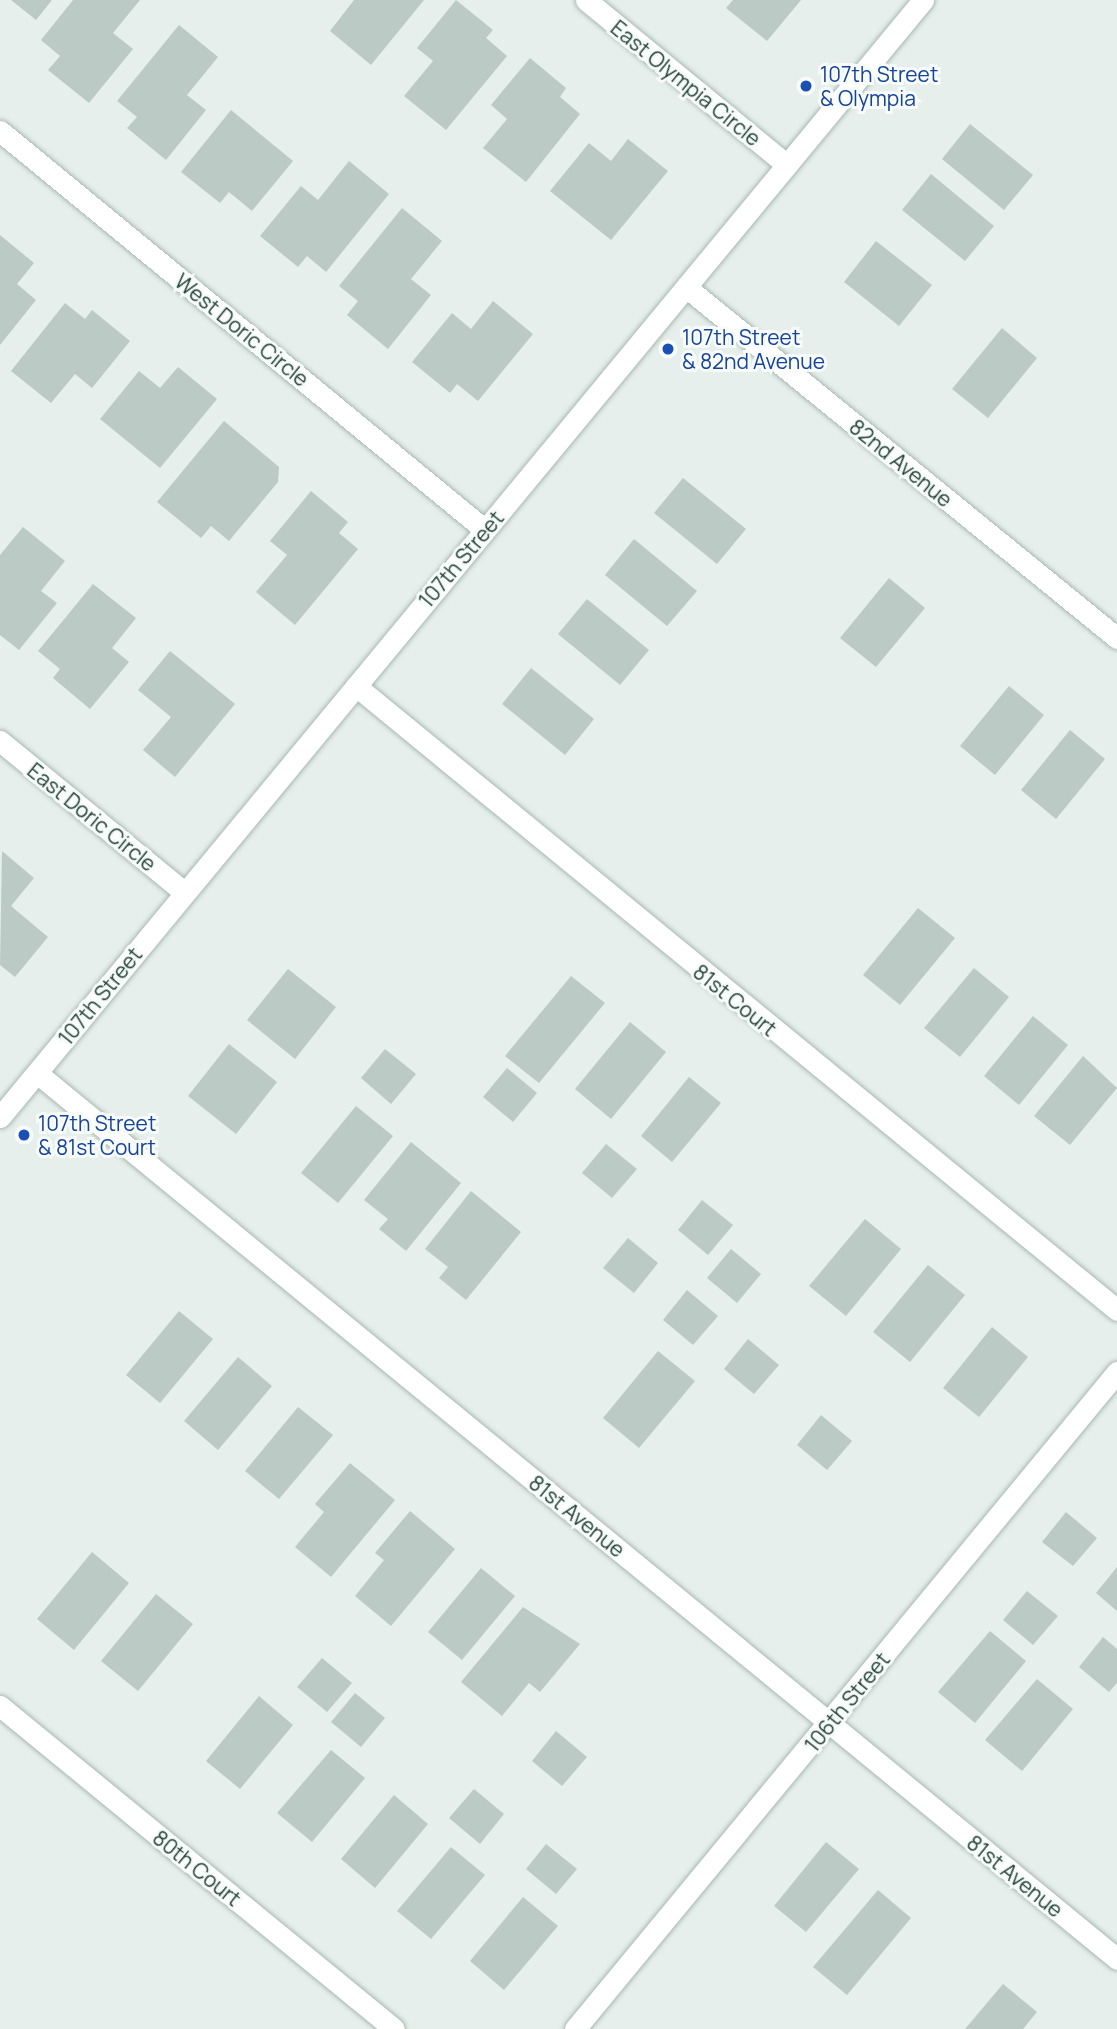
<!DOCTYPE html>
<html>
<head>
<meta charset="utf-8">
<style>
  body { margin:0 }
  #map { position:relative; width:1117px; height:2029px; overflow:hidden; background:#e6efeb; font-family:Manrope,sans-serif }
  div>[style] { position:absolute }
  .building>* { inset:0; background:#bbcac4 }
  .roads { filter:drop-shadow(0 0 2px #a8b8b2) drop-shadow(0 0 2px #a8b8b2) }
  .minor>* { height:21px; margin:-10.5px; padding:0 10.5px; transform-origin:10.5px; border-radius:10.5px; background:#fff }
  .tertiary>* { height:21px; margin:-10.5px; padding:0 10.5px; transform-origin:10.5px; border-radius:10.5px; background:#fff }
  .dots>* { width:19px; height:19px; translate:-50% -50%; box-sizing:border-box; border:4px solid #f7fbf9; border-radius:50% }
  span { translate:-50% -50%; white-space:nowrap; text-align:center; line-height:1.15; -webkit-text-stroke:6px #f7fbf9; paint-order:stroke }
  .transit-label { font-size:21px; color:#164399 }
  .left { translate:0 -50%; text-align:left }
  .street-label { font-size:21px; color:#24423a }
</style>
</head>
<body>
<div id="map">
  <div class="building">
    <i style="clip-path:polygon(11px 0,52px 0,36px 20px)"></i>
    <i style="clip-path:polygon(73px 0,140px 0,113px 33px,133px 49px,89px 103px,48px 70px,60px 56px,41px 40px)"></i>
    <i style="clip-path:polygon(354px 0,424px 0,371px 65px,330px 31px)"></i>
    <i style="clip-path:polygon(456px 0,493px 30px,486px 38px,507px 56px,446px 130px,404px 96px,433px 61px,417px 48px)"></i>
    <i style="clip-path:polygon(733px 0,801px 0,767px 41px,726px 8px)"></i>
    <i style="clip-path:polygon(179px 25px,218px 57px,187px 95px,206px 110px,166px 160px,127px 128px,137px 117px,117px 101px)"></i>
    <i style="clip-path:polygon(530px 58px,566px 88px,560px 97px,580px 114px,526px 182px,483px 148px,507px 119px,491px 105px)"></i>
    <i style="clip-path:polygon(231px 110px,293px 161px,252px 211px,229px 192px,220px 203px,181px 172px)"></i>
    <i style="clip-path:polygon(970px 124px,1033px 175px,1004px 210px,942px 159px)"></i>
    <i style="clip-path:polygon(628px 139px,668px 171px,611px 240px,550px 191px,589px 143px,611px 161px)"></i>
    <i style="clip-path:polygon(349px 161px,389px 194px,326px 272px,307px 256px,298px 267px,260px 236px,301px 186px,318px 200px)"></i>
    <i style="clip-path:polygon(931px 174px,994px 226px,965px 261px,902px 210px)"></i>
    <i style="clip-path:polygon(402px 208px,442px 241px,411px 279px,431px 295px,388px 349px,347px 315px,358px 301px,339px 286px)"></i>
    <i style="clip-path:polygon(0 235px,34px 263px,17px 284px,36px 300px,0 345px)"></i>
    <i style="clip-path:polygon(876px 241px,932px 285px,899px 326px,844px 282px)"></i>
    <i style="clip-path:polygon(493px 301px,533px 334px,478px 401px,457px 384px,450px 393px,412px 362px,452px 313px,471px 329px)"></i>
    <i style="clip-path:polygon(65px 303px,85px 319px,92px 310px,130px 341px,92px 388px,75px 374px,51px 403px,11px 371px)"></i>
    <i style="clip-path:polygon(1002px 328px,1037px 358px,988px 418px,952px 389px)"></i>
    <i style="clip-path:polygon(178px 367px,217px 399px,160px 468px,100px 419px,139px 371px,160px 388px)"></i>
    <i style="clip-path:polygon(224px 421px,279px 467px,278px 482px,229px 541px,211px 526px,201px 538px,157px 502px)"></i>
    <i style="clip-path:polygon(683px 478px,746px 529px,717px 564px,654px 513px)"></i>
    <i style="clip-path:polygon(311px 491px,348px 522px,339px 533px,358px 549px,295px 625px,256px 592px,287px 555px,270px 541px)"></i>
    <i style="clip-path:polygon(23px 527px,65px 561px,41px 591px,57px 603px,19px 650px,0 635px,0 555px)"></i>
    <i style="clip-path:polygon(634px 539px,697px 591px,667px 626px,605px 575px)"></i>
    <i style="clip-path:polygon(889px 578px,925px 608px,876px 667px,840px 638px)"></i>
    <i style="clip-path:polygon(93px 584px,136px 618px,112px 648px,129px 662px,90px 709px,53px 678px,60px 669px,38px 651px)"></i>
    <i style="clip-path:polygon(587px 599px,649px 650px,620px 685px,558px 634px)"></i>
    <i style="clip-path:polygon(170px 651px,235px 704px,175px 777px,143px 750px,171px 717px,138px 690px)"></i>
    <i style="clip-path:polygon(531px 668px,594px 719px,565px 755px,502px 704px)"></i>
    <i style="clip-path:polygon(1009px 686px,1044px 715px,995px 775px,960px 746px)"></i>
    <i style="clip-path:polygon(1070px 730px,1105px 759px,1056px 819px,1021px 790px)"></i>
    <i style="clip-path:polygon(2px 851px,34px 878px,11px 906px,48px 937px,15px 977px,0 965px)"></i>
    <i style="clip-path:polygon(918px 908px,955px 938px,900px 1005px,863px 975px)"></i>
    <i style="clip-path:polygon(974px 968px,1009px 997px,960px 1057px,924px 1028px)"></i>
    <i style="clip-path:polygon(288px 969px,336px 1007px,295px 1059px,247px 1020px)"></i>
    <i style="clip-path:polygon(571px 976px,605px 1003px,539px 1083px,505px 1056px)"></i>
    <i style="clip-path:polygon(1033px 1016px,1068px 1045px,1019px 1105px,984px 1076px)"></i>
    <i style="clip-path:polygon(630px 1022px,666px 1052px,611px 1119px,575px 1089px)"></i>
    <i style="clip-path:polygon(229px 1044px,277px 1082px,236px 1134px,188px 1096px)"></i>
    <i style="clip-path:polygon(385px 1049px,416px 1074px,391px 1104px,361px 1078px)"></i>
    <i style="clip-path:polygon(1083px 1056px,1117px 1088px,1070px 1145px,1034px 1116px)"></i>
    <i style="clip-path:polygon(507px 1068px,537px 1093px,513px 1122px,483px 1097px)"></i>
    <i style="clip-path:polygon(689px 1077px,721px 1103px,672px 1162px,641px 1136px)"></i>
    <i style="clip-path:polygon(356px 1106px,393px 1136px,338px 1203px,301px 1173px)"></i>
    <i style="clip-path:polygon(411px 1142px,461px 1183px,406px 1251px,379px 1229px,388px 1219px,364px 1200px)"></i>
    <i style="clip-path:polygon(606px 1144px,637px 1169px,612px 1198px,582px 1173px)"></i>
    <i style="clip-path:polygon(471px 1191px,521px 1232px,466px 1300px,439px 1278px,448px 1267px,425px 1249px)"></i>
    <i style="clip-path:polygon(702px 1200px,733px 1225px,708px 1255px,678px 1230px)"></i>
    <i style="clip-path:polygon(865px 1219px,901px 1249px,846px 1316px,809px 1286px)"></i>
    <i style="clip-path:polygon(628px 1238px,658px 1263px,634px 1293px,603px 1268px)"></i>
    <i style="clip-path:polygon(731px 1249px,761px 1274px,737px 1303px,707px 1278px)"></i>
    <i style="clip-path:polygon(928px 1265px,965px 1295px,910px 1362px,873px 1332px)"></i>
    <i style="clip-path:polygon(687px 1290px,718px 1316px,693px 1345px,663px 1320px)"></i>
    <i style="clip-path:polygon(179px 1311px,213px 1339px,160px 1403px,126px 1375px)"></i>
    <i style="clip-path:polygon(992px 1327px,1028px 1357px,979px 1417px,943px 1388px)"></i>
    <i style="clip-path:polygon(748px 1339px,779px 1365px,754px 1394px,724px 1369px)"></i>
    <i style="clip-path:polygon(658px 1351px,695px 1381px,639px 1448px,603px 1418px)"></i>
    <i style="clip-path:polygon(238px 1357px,272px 1386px,218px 1450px,184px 1421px)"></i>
    <i style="clip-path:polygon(298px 1407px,333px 1435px,279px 1499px,245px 1471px)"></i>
    <i style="clip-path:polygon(821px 1415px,852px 1441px,827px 1470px,797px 1445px)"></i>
    <i style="clip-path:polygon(350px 1463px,395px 1500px,331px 1577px,295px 1547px,324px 1512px,315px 1504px)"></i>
    <i style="clip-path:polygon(410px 1511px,455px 1549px,391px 1626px,355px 1596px,384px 1560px,375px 1553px)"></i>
    <i style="clip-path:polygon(1066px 1512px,1097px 1538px,1073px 1566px,1042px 1542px)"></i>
    <i style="clip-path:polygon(92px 1552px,129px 1583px,74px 1650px,37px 1619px)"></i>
    <i style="clip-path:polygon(1117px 1567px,1117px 1611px,1096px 1593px)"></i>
    <i style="clip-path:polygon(481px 1568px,515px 1596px,462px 1660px,428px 1632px)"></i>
    <i style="clip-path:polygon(1027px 1591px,1058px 1616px,1033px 1645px,1003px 1620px)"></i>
    <i style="clip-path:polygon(156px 1594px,193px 1624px,138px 1691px,101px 1661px)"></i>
    <i style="clip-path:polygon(523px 1607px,580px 1644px,540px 1692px,529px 1683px,502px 1716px,461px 1682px)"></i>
    <i style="clip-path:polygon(990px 1631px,1026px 1661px,975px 1723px,938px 1692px)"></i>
    <i style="clip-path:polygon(1103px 1637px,1117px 1649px,1117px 1683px,1109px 1692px,1079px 1667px)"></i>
    <i style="clip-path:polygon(322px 1658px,352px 1683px,327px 1712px,297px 1687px)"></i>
    <i style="clip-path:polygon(1037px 1679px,1073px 1709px,1022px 1771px,985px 1740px)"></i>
    <i style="clip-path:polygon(355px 1693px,385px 1718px,361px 1747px,331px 1722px)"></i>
    <i style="clip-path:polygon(259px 1696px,293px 1725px,240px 1789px,206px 1761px)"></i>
    <i style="clip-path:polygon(556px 1731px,587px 1757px,562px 1786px,532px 1761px)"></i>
    <i style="clip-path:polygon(331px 1750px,365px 1778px,312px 1842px,277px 1813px)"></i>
    <i style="clip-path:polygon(474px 1789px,504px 1814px,480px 1844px,449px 1818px)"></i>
    <i style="clip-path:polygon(394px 1795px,428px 1824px,375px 1888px,341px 1859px)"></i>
    <i style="clip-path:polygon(826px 1842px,859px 1869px,806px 1932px,774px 1906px)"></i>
    <i style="clip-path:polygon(546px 1844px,577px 1869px,556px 1894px,526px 1869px)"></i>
    <i style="clip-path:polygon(451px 1847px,485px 1875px,431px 1939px,397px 1911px)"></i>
    <i style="clip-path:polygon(878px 1890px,911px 1918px,847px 1995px,813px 1967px)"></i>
    <i style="clip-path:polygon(523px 1897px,558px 1926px,504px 1990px,470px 1961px)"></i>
    <i style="clip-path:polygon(1003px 1984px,1037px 2012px,1023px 2029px,965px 2029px)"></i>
  </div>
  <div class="roads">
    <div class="minor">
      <i style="left:586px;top:0;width:260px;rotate:39.4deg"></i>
      <i style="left:0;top:131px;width:628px;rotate:39.44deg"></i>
      <i style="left:686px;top:287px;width:556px;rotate:39.16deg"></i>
      <i style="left:356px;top:686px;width:984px;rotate:39.35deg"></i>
      <i style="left:0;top:741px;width:239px;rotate:39.4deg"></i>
      <i style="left:37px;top:1073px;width:1397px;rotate:39.36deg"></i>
      <i style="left:0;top:1706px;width:509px;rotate:39.34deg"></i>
      <i style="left:575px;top:2029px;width:852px;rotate:-50.48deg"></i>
    </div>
    <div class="tertiary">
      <i style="left:0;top:1117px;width:1449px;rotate:-50.43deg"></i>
    </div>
  </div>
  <div class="dots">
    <i style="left:806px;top:86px;background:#1a4fb4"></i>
    <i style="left:668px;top:349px;background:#1a4fb4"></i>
    <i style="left:24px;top:1135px;background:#1a4fb4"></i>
  </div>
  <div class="transit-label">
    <span class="left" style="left:820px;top:86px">107th Street<br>&amp; Olympia</span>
    <span class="left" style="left:682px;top:349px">107th Street<br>&amp; 82nd Avenue</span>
    <span class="left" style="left:38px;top:1135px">107th Street<br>&amp; 81st Court</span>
  </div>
  <div class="street-label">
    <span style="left:686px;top:83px;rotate:39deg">East Olympia Circle</span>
    <span style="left:242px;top:330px;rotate:39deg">West Doric Circle</span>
    <span style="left:901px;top:463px;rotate:39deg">82nd Avenue</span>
    <span style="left:461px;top:559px;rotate:-50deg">107th Street</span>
    <span style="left:92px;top:817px;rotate:39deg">East Doric Circle</span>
    <span style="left:100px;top:996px;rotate:-51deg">107th Street</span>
    <span style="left:735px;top:1000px;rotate:39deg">81st Court</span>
    <span style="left:577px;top:1516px;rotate:39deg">81st Avenue</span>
    <span style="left:847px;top:1702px;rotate:-51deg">106th Street</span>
    <span style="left:197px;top:1868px;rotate:39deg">80th Court</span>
    <span style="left:1015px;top:1876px;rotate:39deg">81st Avenue</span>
  </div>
</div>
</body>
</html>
